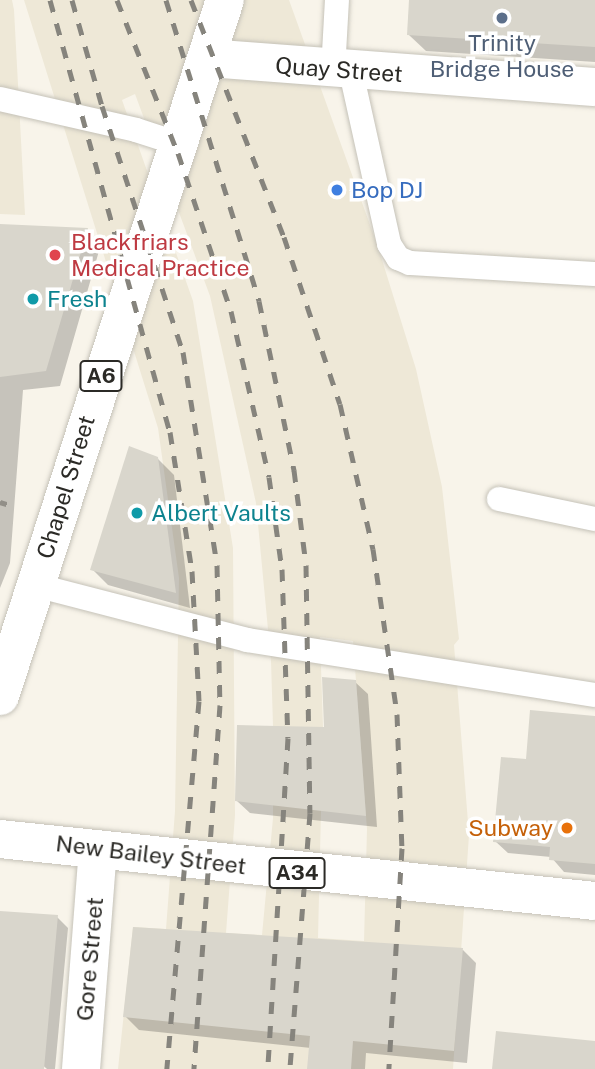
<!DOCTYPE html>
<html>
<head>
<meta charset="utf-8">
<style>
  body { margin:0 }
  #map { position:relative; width:595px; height:1069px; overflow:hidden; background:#f8f4ea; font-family:"Public Sans",sans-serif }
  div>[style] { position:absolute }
  .built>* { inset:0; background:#eee8d7 }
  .shadow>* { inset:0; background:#0003 }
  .building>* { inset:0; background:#d9d6cc }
  .path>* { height:4.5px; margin-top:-2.25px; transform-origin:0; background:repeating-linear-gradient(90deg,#928f88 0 7px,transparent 0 10.5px) }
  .roads { filter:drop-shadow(0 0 2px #c5c2b8) drop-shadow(0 0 2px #c5c2b8) }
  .lane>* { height:24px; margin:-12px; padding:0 12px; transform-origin:12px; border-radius:12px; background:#fff }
  .street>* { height:38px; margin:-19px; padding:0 19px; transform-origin:19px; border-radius:19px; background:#fff }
  .primary>* { height:38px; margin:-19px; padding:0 19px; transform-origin:19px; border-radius:19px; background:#fff }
  .rail>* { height:5px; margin-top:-2.5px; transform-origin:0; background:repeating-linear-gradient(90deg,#86847d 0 12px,transparent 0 24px) }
  .dots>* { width:19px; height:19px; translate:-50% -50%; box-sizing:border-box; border:4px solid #fff; border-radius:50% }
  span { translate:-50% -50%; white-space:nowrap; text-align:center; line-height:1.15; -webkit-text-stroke:7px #fff; paint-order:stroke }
  .shield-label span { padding:2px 5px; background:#fff; border:2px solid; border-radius:5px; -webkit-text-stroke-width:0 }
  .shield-label { font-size:21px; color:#2b2a26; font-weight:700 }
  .service-label { font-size:23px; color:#4e5e75 }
  .street-label { font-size:23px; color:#2b2a26 }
  .shop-label { font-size:23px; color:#366cbe }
  .left { translate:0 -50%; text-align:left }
  .health-label { font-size:23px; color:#be3a42 }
  .culture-label { font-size:23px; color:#0d838f }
  .food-label { font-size:23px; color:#c56008 }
  .right { translate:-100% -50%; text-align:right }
</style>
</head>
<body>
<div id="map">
  <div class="built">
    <i style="clip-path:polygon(0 0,12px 0,14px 10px,25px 215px,0 214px)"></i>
    <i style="clip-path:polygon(evenodd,24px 0,289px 0,378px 247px,416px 369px,442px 487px,459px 639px,454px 645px,469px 835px,453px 1069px,118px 1069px,133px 927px,166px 929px,175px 811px,179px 578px,158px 428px,24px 0,135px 94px,210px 296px,256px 503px,271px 661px,273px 726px,273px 818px,262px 935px,226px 933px,235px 815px,233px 548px,193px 301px,122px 100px,135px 94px,24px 0,320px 637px,353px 641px,367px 829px,364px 941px,318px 938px,323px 727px,320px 637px)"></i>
  </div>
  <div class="shadow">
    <i style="clip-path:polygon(411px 0,595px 0,595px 62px,426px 51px,409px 35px)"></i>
    <i style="clip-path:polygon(0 226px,87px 229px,101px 244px,60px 386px,23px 390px,10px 563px,0 588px)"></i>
    <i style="clip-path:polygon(158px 459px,174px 475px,190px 608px,108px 585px,92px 569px)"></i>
    <i style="clip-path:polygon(355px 682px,368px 694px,377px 827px,250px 813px,237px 801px,325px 729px)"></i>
    <i style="clip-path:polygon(595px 718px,595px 875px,564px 872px,551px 857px,508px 853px,495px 841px)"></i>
    <i style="clip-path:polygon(0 916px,57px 917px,68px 928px,55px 1069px,47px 1069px,0 1028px)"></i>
    <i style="clip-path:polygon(463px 950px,476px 963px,467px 1063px,366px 1053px,365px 1069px,308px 1069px,311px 1048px,139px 1030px,125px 1016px)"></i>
  </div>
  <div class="building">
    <i style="clip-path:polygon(409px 0,595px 0,595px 47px,407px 35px)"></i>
    <i style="clip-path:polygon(0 224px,88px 228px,46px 371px,0 377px)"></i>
    <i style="clip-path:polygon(129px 446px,158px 457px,176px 593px,90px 570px)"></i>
    <i style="clip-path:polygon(322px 677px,356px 680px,366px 816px,235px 801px,237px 725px,324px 727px)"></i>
    <i style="clip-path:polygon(530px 710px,595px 716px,595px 864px,549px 860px,550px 847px,493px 842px,501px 757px,526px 759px)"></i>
    <i style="clip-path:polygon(0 911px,58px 915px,44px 1069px,0 1069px)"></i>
    <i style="clip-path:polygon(133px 927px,463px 948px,454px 1051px,353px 1041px,351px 1069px,307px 1069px,310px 1036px,123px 1017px)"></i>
    <i style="clip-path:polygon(496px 1031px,595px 1041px,595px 1069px,492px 1069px)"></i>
  </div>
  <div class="path">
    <i style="left:0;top:502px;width:10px;rotate:17deg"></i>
  </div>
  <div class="roads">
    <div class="lane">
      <i style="left:333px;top:71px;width:71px;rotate:-86.8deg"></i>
      <i style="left:351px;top:72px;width:176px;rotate:77.5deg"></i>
      <i style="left:389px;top:244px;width:17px;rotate:57deg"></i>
      <i style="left:398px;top:258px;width:13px;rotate:23deg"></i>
      <i style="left:410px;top:263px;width:185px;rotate:3.4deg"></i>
      <i style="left:0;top:99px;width:139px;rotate:12.8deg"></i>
      <i style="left:136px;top:130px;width:45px;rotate:18deg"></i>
      <i style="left:499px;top:499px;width:98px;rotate:11.8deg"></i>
      <i style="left:35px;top:585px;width:219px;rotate:14.5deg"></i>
      <i style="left:247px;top:640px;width:352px;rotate:9deg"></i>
    </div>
    <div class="street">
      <i style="left:208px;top:58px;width:388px;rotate:4.3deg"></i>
      <i style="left:81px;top:1069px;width:220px;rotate:-85.6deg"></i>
    </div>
    <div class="primary">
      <i style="left:0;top:696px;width:731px;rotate:-72.09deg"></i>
      <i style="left:0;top:839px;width:598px;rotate:5.95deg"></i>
    </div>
  </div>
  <div class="rail">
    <i style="left:50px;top:0;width:448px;rotate:74.5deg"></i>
    <i style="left:170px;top:432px;width:141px;rotate:81deg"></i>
    <i style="left:192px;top:571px;width:130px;rotate:86.9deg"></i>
    <i style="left:199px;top:701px;width:369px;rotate:95deg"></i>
    <i style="left:72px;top:0;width:110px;rotate:74.2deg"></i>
    <i style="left:102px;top:106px;width:259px;rotate:71.8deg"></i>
    <i style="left:183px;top:352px;width:216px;rotate:80.9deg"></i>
    <i style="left:217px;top:565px;width:140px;rotate:88.8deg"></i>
    <i style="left:220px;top:705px;width:365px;rotate:94.1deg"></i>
    <i style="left:117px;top:0;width:165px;rotate:68.3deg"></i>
    <i style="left:178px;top:153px;width:167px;rotate:71.5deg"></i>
    <i style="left:231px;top:311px;width:170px;rotate:77.1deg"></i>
    <i style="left:269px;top:477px;width:93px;rotate:82deg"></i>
    <i style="left:282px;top:569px;width:169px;rotate:88deg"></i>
    <i style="left:288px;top:738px;width:332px;rotate:93.5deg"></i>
    <i style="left:166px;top:0;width:315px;rotate:72.8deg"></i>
    <i style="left:259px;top:301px;width:173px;rotate:78.3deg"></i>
    <i style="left:294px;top:470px;width:96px;rotate:82.8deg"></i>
    <i style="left:306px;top:565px;width:248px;rotate:89.1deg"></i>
    <i style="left:310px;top:813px;width:257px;rotate:94.5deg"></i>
    <i style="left:191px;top:0;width:255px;rotate:68.6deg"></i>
    <i style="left:284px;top:237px;width:176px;rotate:71.5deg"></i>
    <i style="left:340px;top:404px;width:149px;rotate:77.2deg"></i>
    <i style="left:373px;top:549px;width:167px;rotate:81.7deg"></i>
    <i style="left:397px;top:714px;width:134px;rotate:87.9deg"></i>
    <i style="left:402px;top:848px;width:221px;rotate:93.4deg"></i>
  </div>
  <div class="dots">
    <i style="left:502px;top:18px;background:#5c6f8a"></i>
    <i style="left:337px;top:190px;background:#3f7fe0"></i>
    <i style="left:55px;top:255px;background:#e0444e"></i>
    <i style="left:33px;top:299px;background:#0f9aa8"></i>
    <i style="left:137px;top:513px;background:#0f9aa8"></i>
    <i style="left:567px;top:828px;background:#e8710a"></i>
  </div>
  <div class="shield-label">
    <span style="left:101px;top:376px">A6</span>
    <span style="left:297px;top:873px">A34</span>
  </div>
  <div class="service-label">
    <span style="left:502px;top:56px">Trinity<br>Bridge House</span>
  </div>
  <div class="street-label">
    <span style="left:339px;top:70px;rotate:4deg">Quay Street</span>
    <span style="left:66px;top:487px;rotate:-73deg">Chapel Street</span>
    <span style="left:151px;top:855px;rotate:7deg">New Bailey Street</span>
    <span style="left:90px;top:959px;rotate:-85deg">Gore Street</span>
  </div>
  <div class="shop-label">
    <span class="left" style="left:351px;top:190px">Bop DJ</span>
  </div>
  <div class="health-label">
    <span class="left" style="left:71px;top:255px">Blackfriars<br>Medical Practice</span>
  </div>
  <div class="culture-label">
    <span class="left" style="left:47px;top:299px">Fresh</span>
    <span class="left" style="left:151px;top:513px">Albert Vaults</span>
  </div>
  <div class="food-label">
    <span class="right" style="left:553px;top:828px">Subway</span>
  </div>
</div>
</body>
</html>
